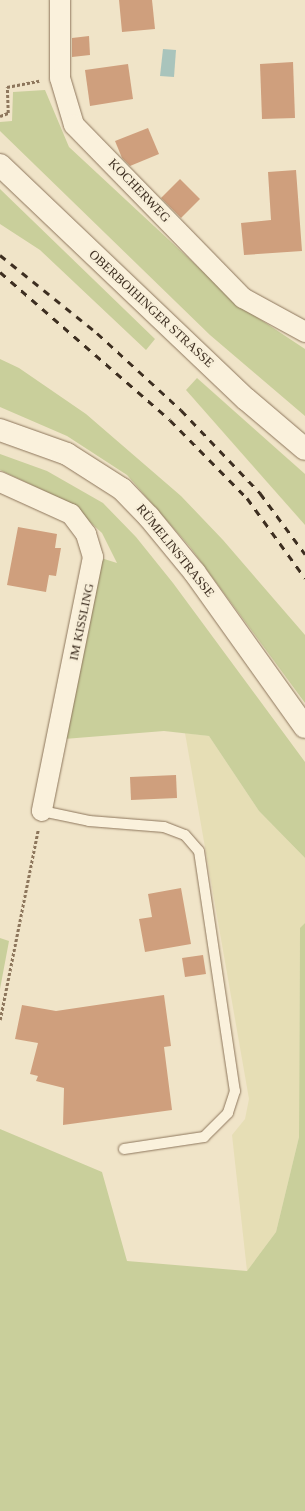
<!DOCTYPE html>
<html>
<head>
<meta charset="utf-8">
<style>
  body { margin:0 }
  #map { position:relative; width:305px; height:1511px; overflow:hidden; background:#f0e4c8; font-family:Georgia,serif }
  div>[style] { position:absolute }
  .farmland>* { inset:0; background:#e6deb5 }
  .green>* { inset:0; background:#c9cf9b }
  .water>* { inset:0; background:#a9c4bc }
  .building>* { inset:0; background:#cf9f7d }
  .path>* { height:2.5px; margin-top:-1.25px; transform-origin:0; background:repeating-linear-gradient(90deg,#8d765c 0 3px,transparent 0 5px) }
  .roads { filter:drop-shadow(0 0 1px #8d765c) drop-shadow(0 0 1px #8d765c) }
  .lane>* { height:10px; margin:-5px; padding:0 5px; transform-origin:5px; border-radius:5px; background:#faf1dc }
  .street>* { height:20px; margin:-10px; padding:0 10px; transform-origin:10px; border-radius:10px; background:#faf1dc }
  .secondary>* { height:22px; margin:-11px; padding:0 11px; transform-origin:11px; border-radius:11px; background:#faf1dc }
  .rail>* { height:3px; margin-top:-1.5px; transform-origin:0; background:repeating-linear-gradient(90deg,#3d2e20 0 7px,transparent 0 14px) }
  span { translate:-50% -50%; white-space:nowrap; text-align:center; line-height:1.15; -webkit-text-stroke:4px #f7eed8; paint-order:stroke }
  .street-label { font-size:13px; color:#3d2e20 }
</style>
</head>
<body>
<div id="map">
  <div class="farmland">
    <i style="clip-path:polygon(185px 733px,209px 736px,259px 811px,305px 858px,305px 923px,300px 929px,299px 1137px,276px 1232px,247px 1271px,232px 1135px,245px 1119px,249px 1099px)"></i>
  </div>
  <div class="green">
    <i style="clip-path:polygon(45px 90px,69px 147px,240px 306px,305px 349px,305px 416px,210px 335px,0 131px,0 122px,12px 121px,13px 92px)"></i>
    <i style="clip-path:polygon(0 189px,155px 339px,146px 350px,40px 250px,0 224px)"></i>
    <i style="clip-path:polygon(0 359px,19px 368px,86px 414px,181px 496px,223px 540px,305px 635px,305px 703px,190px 547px,127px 475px,67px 436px,0 407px)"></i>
    <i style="clip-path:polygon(197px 378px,305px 474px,305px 525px,186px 390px)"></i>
    <i style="clip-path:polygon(0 454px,47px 471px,103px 503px,136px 537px,173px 583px,305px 762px,305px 858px,259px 811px,209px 736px,164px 731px,64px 739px,101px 558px,117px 563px,102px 533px,68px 502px,0 470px)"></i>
    <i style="clip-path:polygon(305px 923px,305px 1511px,0 1511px,0 1129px,102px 1172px,127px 1261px,247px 1271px,276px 1232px,299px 1137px,300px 928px)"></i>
    <i style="clip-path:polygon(0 938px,9px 941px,0 989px)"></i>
  </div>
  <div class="water">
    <i style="clip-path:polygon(163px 49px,176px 50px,174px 77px,160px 76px)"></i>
  </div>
  <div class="building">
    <i style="clip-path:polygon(119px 0,152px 0,155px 29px,122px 32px)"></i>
    <i style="clip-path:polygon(89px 36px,90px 55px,72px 57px,72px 38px)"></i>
    <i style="clip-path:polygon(293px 62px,295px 118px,262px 119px,260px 64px)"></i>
    <i style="clip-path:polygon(128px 64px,133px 99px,90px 106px,85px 70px)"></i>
    <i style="clip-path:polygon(148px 128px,159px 154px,130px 166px,122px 158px,115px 141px)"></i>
    <i style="clip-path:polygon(296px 170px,302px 251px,244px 255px,241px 223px,271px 220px,268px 172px)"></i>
    <i style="clip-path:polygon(180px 179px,200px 199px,181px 218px,161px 198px)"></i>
    <i style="clip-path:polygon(18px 527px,57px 534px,55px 548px,61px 548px,56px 576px,49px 575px,46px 592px,7px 585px)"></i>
    <i style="clip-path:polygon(176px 775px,177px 798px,131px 800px,130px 777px)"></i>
    <i style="clip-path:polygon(181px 888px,191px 944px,145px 952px,139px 919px,152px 917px,148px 894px)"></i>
    <i style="clip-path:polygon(203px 955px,206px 974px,185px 977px,182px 958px)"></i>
    <i style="clip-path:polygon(164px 995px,171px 1046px,164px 1047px,172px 1110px,63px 1125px,64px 1088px,36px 1081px,38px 1076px,30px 1074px,38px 1043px,15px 1039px,22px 1005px,56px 1011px)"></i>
  </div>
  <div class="path">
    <i style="left:0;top:116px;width:9px;rotate:-21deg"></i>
    <i style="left:8px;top:113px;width:26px;rotate:-92deg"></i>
    <i style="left:7px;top:87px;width:33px;rotate:-11deg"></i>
    <i style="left:0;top:1020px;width:194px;rotate:-78.7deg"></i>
  </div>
  <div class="roads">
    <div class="lane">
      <i style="left:42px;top:811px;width:48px;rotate:12deg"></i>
      <i style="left:89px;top:821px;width:75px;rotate:4.6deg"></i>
      <i style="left:164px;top:827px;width:22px;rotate:21deg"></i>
      <i style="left:185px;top:835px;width:21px;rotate:49deg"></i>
      <i style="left:199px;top:851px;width:243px;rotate:81.5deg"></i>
      <i style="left:235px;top:1091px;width:23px;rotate:108deg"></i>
      <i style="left:228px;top:1113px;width:34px;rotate:135deg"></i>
      <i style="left:204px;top:1137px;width:81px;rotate:171.5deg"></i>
    </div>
    <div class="street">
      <i style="left:60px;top:0;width:78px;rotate:90deg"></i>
      <i style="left:60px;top:78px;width:49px;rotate:73.4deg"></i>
      <i style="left:74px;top:125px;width:242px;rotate:45.7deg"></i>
      <i style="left:243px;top:298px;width:71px;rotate:28.7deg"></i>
      <i style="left:0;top:482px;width:78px;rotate:24.3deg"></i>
      <i style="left:71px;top:514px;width:25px;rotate:53deg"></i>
      <i style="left:86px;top:534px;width:24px;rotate:73deg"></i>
      <i style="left:93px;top:557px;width:259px;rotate:101.4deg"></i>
    </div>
    <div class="secondary">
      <i style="left:0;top:165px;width:340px;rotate:43.6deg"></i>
      <i style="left:246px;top:399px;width:77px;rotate:40.3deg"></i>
      <i style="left:0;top:430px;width:71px;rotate:19.7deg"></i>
      <i style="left:67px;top:454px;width:65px;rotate:32.5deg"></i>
      <i style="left:122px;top:489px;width:39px;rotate:46deg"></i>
      <i style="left:149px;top:517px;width:72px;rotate:50.6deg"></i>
      <i style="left:195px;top:573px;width:189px;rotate:54.5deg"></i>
    </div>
  </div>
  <div class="rail">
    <i style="left:0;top:255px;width:124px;rotate:38.8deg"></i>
    <i style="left:97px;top:333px;width:114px;rotate:42.5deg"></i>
    <i style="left:181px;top:410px;width:115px;rotate:46.4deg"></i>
    <i style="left:260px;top:493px;width:76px;rotate:53.6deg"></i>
    <i style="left:0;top:272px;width:225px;rotate:41deg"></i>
    <i style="left:170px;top:420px;width:110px;rotate:45.4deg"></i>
    <i style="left:247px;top:498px;width:99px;rotate:54.1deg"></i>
  </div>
  <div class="street-label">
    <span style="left:139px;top:191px;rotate:46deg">KOCHERWEG</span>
    <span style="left:151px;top:309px;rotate:43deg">OBERBOIHINGER STRASSE</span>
    <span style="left:175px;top:551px;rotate:51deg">RÜMELINSTRASSE</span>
    <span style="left:82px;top:622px;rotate:-78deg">IM KISSLING</span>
  </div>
</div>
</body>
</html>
